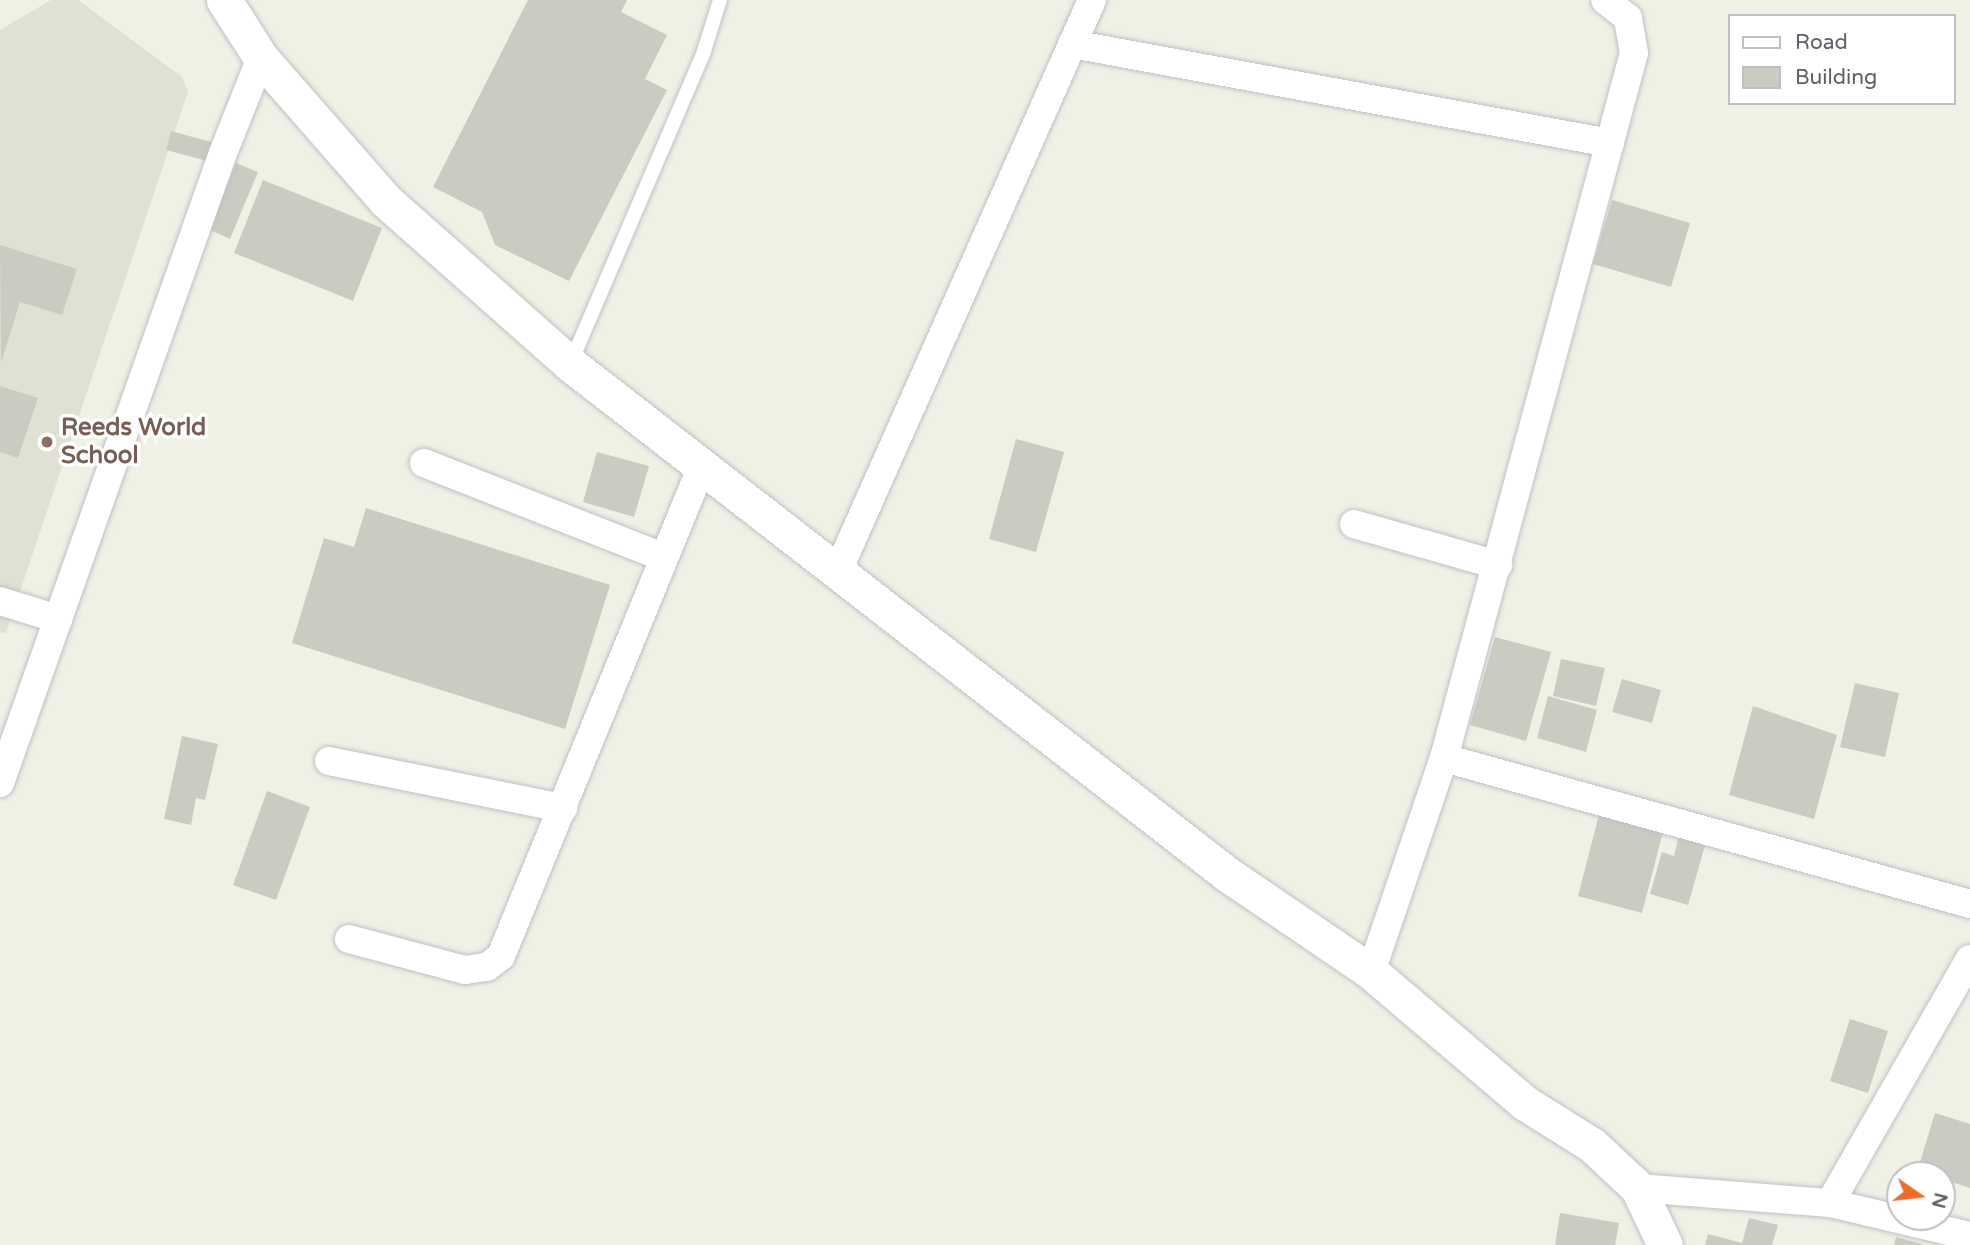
<!DOCTYPE html>
<html>
<head>
<meta charset="utf-8">
<style>
  body { margin:0 }
  #map { position:relative; width:1970px; height:1245px; overflow:hidden; background:#f0f0e5; font-family:"Varela Round",sans-serif }
  div>[style] { position:absolute }
  .education>* { inset:0; background:#e0e0d4 }
  .building>* { inset:0; background:#cbcbc2 }
  .roads { filter:drop-shadow(0 0 2px #bfc0c7) drop-shadow(0 0 2px #bfc0c7) }
  .service>* { height:14px; margin:-7px; padding:0 7px; transform-origin:7px; border-radius:7px; background:#fff }
  .minor>* { height:28px; margin:-14px; padding:0 14px; transform-origin:14px; border-radius:14px; background:#fff }
  .tertiary>* { height:35px; margin:-17.5px; padding:0 17.5px; transform-origin:17.5px; border-radius:17.5px; background:#fff }
  .dots>* { width:19px; height:19px; translate:-50% -50%; box-sizing:border-box; border:4px solid #fff; border-radius:50% }
  span { translate:-50% -50%; white-space:nowrap; text-align:center; line-height:1.15; -webkit-text-stroke:7px #fff; paint-order:stroke }
  .education-label { font-size:24px; color:#785e54; font-weight:700 }
  .left { translate:0 -50%; text-align:left }
  .legend { position:absolute; left:1728px; top:14px; width:228px; height:91px; box-sizing:border-box; background:#fff; border:2px solid #bebfc2; margin:0; padding:9px 12px; list-style:none; font-size:21px; color:#5d5f67 }
  .legend li { display:flex; align-items:center; gap:14px; height:35px }
  .legend b { width:35px; border:2px solid #bebfc2 }
  .north { position:absolute; left:1886px; top:1161px; width:70px; height:70px; box-sizing:border-box; background:#fff; border:2px solid #bebfc2; border-radius:50%; rotate:104deg; font-size:19px; font-weight:700; line-height:28px; text-align:center; color:#5d5f67 }
  .north::after { content:''; display:block; margin:auto; width:24px; height:32px; background:#f26c29; clip-path:polygon(50% 0,100% 100%,50% 72%,0 100%) }
</style>
</head>
<body>
<div id="map">
  <div class="education">
    <i style="clip-path:polygon(51px 0,78px 0,182px 77px,188px 92px,6px 633px,0 632px,0 30px)"></i>
  </div>
  <div class="building">
    <i style="clip-path:polygon(528px 0,627px 0,621px 12px,667px 35px,645px 79px,667px 90px,569px 281px,495px 245px,482px 212px,433px 187px)"></i>
    <i style="clip-path:polygon(171px 131px,236px 149px,230px 167px,166px 150px)"></i>
    <i style="clip-path:polygon(236px 163px,258px 172px,230px 239px,208px 229px)"></i>
    <i style="clip-path:polygon(263px 180px,382px 228px,353px 301px,234px 253px)"></i>
    <i style="clip-path:polygon(1612px 200px,1690px 223px,1671px 287px,1593px 264px)"></i>
    <i style="clip-path:polygon(0 245px,77px 269px,62px 315px,20px 302px,1px 363px)"></i>
    <i style="clip-path:polygon(0 386px,38px 398px,18px 458px,0 452px)"></i>
    <i style="clip-path:polygon(1016px 439px,1064px 452px,1036px 552px,989px 539px)"></i>
    <i style="clip-path:polygon(597px 452px,649px 466px,634px 517px,583px 502px)"></i>
    <i style="clip-path:polygon(366px 508px,610px 585px,565px 729px,292px 643px,324px 538px,354px 547px)"></i>
    <i style="clip-path:polygon(1495px 637px,1551px 652px,1526px 741px,1470px 725px)"></i>
    <i style="clip-path:polygon(1561px 659px,1605px 668px,1596px 706px,1553px 696px)"></i>
    <i style="clip-path:polygon(1622px 679px,1661px 690px,1652px 723px,1612px 712px)"></i>
    <i style="clip-path:polygon(1855px 683px,1899px 693px,1885px 757px,1840px 747px)"></i>
    <i style="clip-path:polygon(1548px 696px,1597px 710px,1586px 752px,1537px 738px)"></i>
    <i style="clip-path:polygon(1753px 706px,1837px 735px,1814px 819px,1729px 795px)"></i>
    <i style="clip-path:polygon(182px 736px,218px 744px,205px 800px,196px 798px,191px 825px,164px 819px)"></i>
    <i style="clip-path:polygon(267px 791px,310px 807px,276px 900px,233px 885px)"></i>
    <i style="clip-path:polygon(1600px 811px,1664px 828px,1642px 913px,1578px 896px)"></i>
    <i style="clip-path:polygon(1681px 827px,1708px 835px,1688px 905px,1650px 894px,1662px 852px,1674px 856px)"></i>
    <i style="clip-path:polygon(1850px 1019px,1888px 1031px,1868px 1093px,1830px 1081px)"></i>
    <i style="clip-path:polygon(1935px 1113px,1970px 1124px,1970px 1188px,1942px 1179px,1942px 1175px,1917px 1172px)"></i>
    <i style="clip-path:polygon(1560px 1213px,1619px 1223px,1615px 1245px,1555px 1245px)"></i>
    <i style="clip-path:polygon(1749px 1218px,1778px 1225px,1772px 1245px,1705px 1245px,1708px 1234px,1742px 1243px)"></i>
    <i style="clip-path:polygon(1896px 1237px,1922px 1244px,1922px 1245px,1894px 1245px)"></i>
  </div>
  <div class="roads">
    <div class="service">
      <i style="left:571px;top:362px;width:338px;rotate:-66.8deg"></i>
      <i style="left:704px;top:51px;width:53px;rotate:-72.6deg"></i>
    </div>
    <div class="minor">
      <i style="left:1072px;top:44px;width:547px;rotate:10.43deg"></i>
      <i style="left:424px;top:463px;width:257px;rotate:21.5deg"></i>
      <i style="left:1354px;top:524px;width:150px;rotate:15.9deg"></i>
      <i style="left:837px;top:573px;width:627px;rotate:-66.01deg"></i>
      <i style="left:0;top:601px;width:61px;rotate:17.2deg"></i>
      <i style="left:1444px;top:758px;width:546px;rotate:15.51deg"></i>
      <i style="left:329px;top:761px;width:239px;rotate:11.4deg"></i>
      <i style="left:0;top:783px;width:668px;rotate:-70.51deg"></i>
      <i style="left:223px;top:153px;width:102px;rotate:-68.2deg"></i>
      <i style="left:349px;top:939px;width:120px;rotate:15deg"></i>
      <i style="left:465px;top:970px;width:22px;rotate:-8deg"></i>
      <i style="left:487px;top:967px;width:18px;rotate:-38deg"></i>
      <i style="left:501px;top:956px;width:530px;rotate:-67.7deg"></i>
      <i style="left:1371px;top:972px;width:226px;rotate:-71.2deg"></i>
      <i style="left:1444px;top:758px;width:730px;rotate:-74.92deg"></i>
      <i style="left:1634px;top:53px;width:36px;rotate:-100deg"></i>
      <i style="left:1628px;top:18px;width:29px;rotate:-142deg"></i>
      <i style="left:1638px;top:1188px;width:193px;rotate:4.5deg"></i>
      <i style="left:1830px;top:1203px;width:144px;rotate:13.3deg"></i>
      <i style="left:1830px;top:1203px;width:281px;rotate:-60.2deg"></i>
    </div>
    <div class="tertiary">
      <i style="left:224px;top:0;width:69px;rotate:57.5deg"></i>
      <i style="left:261px;top:58px;width:190px;rotate:48.8deg"></i>
      <i style="left:386px;top:201px;width:246px;rotate:41.5deg"></i>
      <i style="left:570px;top:364px;width:832px;rotate:37.82deg"></i>
      <i style="left:1227px;top:874px;width:174px;rotate:34.2deg"></i>
      <i style="left:1371px;top:972px;width:202px;rotate:40.4deg"></i>
      <i style="left:1525px;top:1103px;width:79px;rotate:32.1deg"></i>
      <i style="left:1592px;top:1145px;width:63px;rotate:43.1deg"></i>
      <i style="left:1638px;top:1188px;width:63px;rotate:64.7deg"></i>
    </div>
  </div>
  <div class="dots">
    <i style="left:47px;top:442px;background:#8d6e63"></i>
  </div>
  <div class="education-label">
    <span class="left" style="left:61px;top:442px">Reeds World<br>School</span>
  </div>
  <ul class="legend">
  <li><b style="height:9px;background:#fff"></b>Road</li>
  <li><b style="height:19px;background:#cbcbc2"></b>Building</li>
  </ul>
  <div class="north">N</div>
</div>
</body>
</html>
